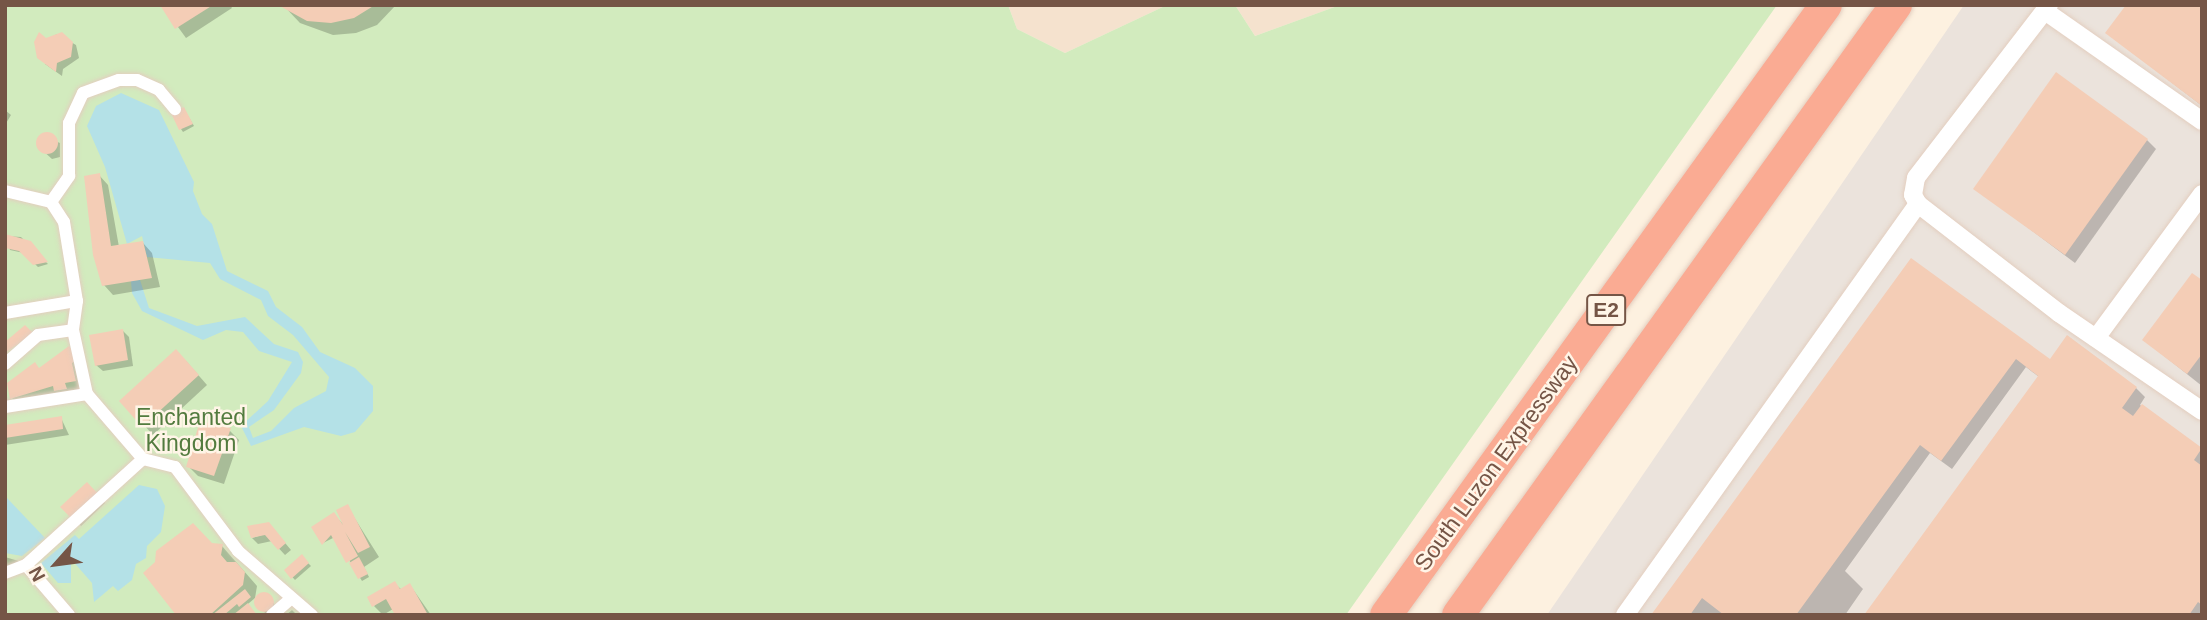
<!DOCTYPE html>
<html>
<head>
<meta charset="utf-8">
<style>
  body { margin:0 }
  #map { position:relative; width:2207px; height:620px; overflow:hidden; background:#fdf1e0; font-family:Helvetica,sans-serif }
  div>[style] { position:absolute }
  .residential>* { inset:0; background:#f5e2ce }
  .industrial>* { inset:0; background:#ebe3dc }
  .green>* { inset:0; background:#d2ebbe }
  .water>* { inset:0; background:#b4e1e7 }
  .shadow>* { inset:0; background:#0003 }
  .building>* { inset:0; background:#f4cdb6 }
  .round { border-radius:50% }
  .roads { filter:drop-shadow(0 0 2px #e3cebf) drop-shadow(0 0 2px #e3cebf) }
  .pedestrian>* { height:12px; margin:-6px; padding:0 6px; transform-origin:6px; border-radius:6px; background:#fff }
  .minor>* { height:18px; margin:-9px; padding:0 9px; transform-origin:9px; border-radius:9px; background:#fff }
  .motorway>* { height:32px; margin:-16px; padding:0 16px; transform-origin:16px; border-radius:16px; background:#faab93 }
  span { translate:-50% -50%; white-space:nowrap; text-align:center; line-height:1.15; -webkit-text-stroke:5px #fff5e7; paint-order:stroke }
  .shield-label span { padding:2px 5px; background:#fff5e7; border:2px solid; border-radius:5px; -webkit-text-stroke-width:0 }
  .shield-label { font-size:21px; color:#755546; font-weight:700 }
  .park-label { font-size:23px; color:#527b3e }
  .street-label { font-size:23px; color:#755546 }
  .frame { position:absolute; inset:0; border:7px solid #755546; pointer-events:none }
  .north { position:absolute; left:21px; top:529px; width:70px; height:70px; -webkit-text-stroke:5px #fff5e7; paint-order:stroke; rotate:242deg; font-size:19px; font-weight:700; line-height:28px; text-align:center; color:#755546 }
  .north::after { content:''; display:block; margin:auto; width:24px; height:32px; background:#755546; clip-path:polygon(50% 0,100% 100%,50% 72%,0 100%) }
</style>
</head>
<body>
<div id="map">
  <div class="residential">
    <i style="clip-path:polygon(1008px 5px,1167px 5px,1065px 53px,1017px 29px)"></i>
    <i style="clip-path:polygon(1235px 5px,1340px 5px,1255px 36px)"></i>
  </div>
  <div class="industrial">
    <i style="clip-path:polygon(1964px 5px,2202px 5px,2202px 615px,1547px 615px)"></i>
  </div>
  <div class="green">
    <i style="clip-path:polygon(5px 5px,1008px 5px,1017px 29px,1065px 53px,1167px 5px,1235px 5px,1255px 36px,1340px 5px,1777px 5px,1346px 615px,5px 615px)"></i>
  </div>
  <div class="water">
    <i style="clip-path:polygon(121px 93px,159px 110px,194px 182px,193px 191px,202px 214px,212px 224px,227px 271px,268px 291px,276px 307px,302px 327px,320px 352px,355px 368px,373px 386px,373px 411px,355px 432px,341px 436px,304px 427px,251px 446px,241px 426px,268px 401px,292px 362px,259px 351px,243px 332px,226px 330px,203px 340px,142px 311px,132px 293px,131px 281px,140px 280px,149px 308px,197px 326px,245px 317px,274px 344px,298px 352px,303px 362px,301px 373px,274px 410px,249px 427px,253px 438px,271px 431px,294px 408px,326px 391px,329px 377px,293px 335px,268px 316px,261px 300px,220px 279px,210px 263px,147px 257px,142px 236px,127px 244px,105px 167px,87px 126px,96px 106px)"></i>
    <i style="clip-path:polygon(139px 485px,157px 489px,165px 506px,161px 532px,147px 546px,146px 558px,136px 564px,132px 580px,118px 591px,113px 586px,94px 602px,92px 583px,71px 559px,71px 583px,58px 583px,41px 563px,75px 535px,79px 539px)"></i>
    <i style="clip-path:polygon(7px 498px,45px 538px,22px 556px,5px 553px)"></i>
  </div>
  <div class="shadow">
    <i style="clip-path:polygon(162px 5px,230px 5px,232px 8px,186px 38px)"></i>
    <i style="clip-path:polygon(283px 5px,396px 5px,377px 25px,356px 33px,333px 35px,300px 23px)"></i>
    <i style="clip-path:polygon(2202px 5px,2202px 106px,2108px 33px)"></i>
    <i style="clip-path:polygon(57px 34px,76px 45px,79px 58px,63px 69px,62px 76px,45px 64px,46px 40px)"></i>
    <i style="clip-path:polygon(184px 109px,194px 126px,183px 132px,181px 129px)"></i>
    <i style="clip-path:polygon(5px 110px,11px 115px,5px 125px)"></i>
    <i style="clip-path:polygon(43px 136px,60px 143px,60px 157px,52px 159px,41px 149px)"></i>
    <i style="clip-path:polygon(2147px 140px,2156px 149px,2075px 263px,1975px 188px)"></i>
    <i style="clip-path:polygon(99px 175px,108px 185px,119px 247px,143px 243px,152px 253px,160px 287px,113px 295px,104px 285px)"></i>
    <i style="clip-path:polygon(6px 236px,21px 237px,48px 264px,38px 267px,24px 253px,10px 250px)"></i>
    <i style="clip-path:polygon(1911px 261px,2050px 362px,2136px 388px,2145px 397px,2140px 405px,2202px 450px,2202px 615px,1866px 615px,2039px 377px,2026px 367px,1952px 469px,1930px 453px,1845px 571px,1863px 589px,1845px 615px,1653px 615px)"></i>
    <i style="clip-path:polygon(2202px 282px,2202px 386px,2144px 340px)"></i>
    <i style="clip-path:polygon(123px 331px,129px 337px,133px 366px,103px 371px,96px 365px)"></i>
    <i style="clip-path:polygon(78px 358px,84px 390px,21px 407px,12px 398px,40px 370px)"></i>
    <i style="clip-path:polygon(186px 361px,207px 385px,153px 435px,144px 425px)"></i>
    <i style="clip-path:polygon(61px 418px,69px 435px,5px 445px,5px 427px)"></i>
    <i style="clip-path:polygon(202px 423px,230px 431px,239px 440px,224px 484px,198px 476px,188px 466px)"></i>
    <i style="clip-path:polygon(87px 485px,105px 503px,81px 526px,63px 507px)"></i>
    <i style="clip-path:polygon(347px 506px,379px 557px,364px 567px,369px 577px,362px 581px,335px 537px,323px 543px,333px 514px,345px 526px)"></i>
    <i style="clip-path:polygon(275px 531px,291px 550px,285px 555px,272px 541px,258px 544px,252px 538px)"></i>
    <i style="clip-path:polygon(211px 544px,222px 546px,257px 586px,255px 598px,235px 615px,179px 615px)"></i>
    <i style="clip-path:polygon(5px 557px,22px 562px,5px 576px)"></i>
    <i style="clip-path:polygon(302px 557px,311px 566px,295px 580px,286px 570px)"></i>
    <i style="clip-path:polygon(395px 584px,402px 590px,410px 585px,431px 615px,397px 615px,393px 609px,383px 615px,374px 606px)"></i>
    <i style="clip-path:polygon(269px 596px,279px 612px,266px 615px,258px 599px)"></i>
    <i style="clip-path:polygon(292px 610px,297px 615px,286px 615px)"></i>
  </div>
  <div class="building">
    <i style="clip-path:polygon(160px 5px,213px 5px,175px 29px)"></i>
    <i style="clip-path:polygon(278px 5px,375px 5px,354px 18px,331px 23px,307px 21px)"></i>
    <i style="clip-path:polygon(2126px 5px,2202px 5px,2202px 106px,2105px 33px)"></i>
    <i style="clip-path:polygon(39px 32px,46px 38px,62px 32px,73px 42px,71px 57px,57px 63px,56px 72px,37px 58px,34px 42px)"></i>
    <i style="clip-path:polygon(2056px 72px,2148px 139px,2065px 255px,1973px 189px)"></i>
    <i style="clip-path:polygon(184px 107px,193px 124px,179px 130px,171px 113px)"></i>
    <i class="round" style="left:36px;top:132px;width:22px;height:22px"></i>
    <i style="clip-path:polygon(100px 173px,111px 246px,143px 241px,152px 278px,102px 286px,93px 255px,84px 176px)"></i>
    <i style="clip-path:polygon(5px 234px,31px 241px,48px 262px,33px 265px,19px 251px,5px 248px)"></i>
    <i style="clip-path:polygon(1911px 258px,2050px 359px,2067px 335px,2137px 387px,2122px 408px,2133px 416px,2142px 404px,2202px 448px,2194px 460px,2202px 466px,2202px 605px,2198px 602px,2189px 615px,1864px 615px,2038px 376px,2016px 359px,1941px 461px,1920px 445px,1796px 615px,1724px 615px,1702px 598px,1690px 615px,1651px 615px)"></i>
    <i style="clip-path:polygon(2192px 273px,2202px 280px,2202px 354px,2187px 374px,2142px 340px)"></i>
    <i style="clip-path:polygon(25px 325px,33px 333px,5px 353px,5px 342px)"></i>
    <i style="clip-path:polygon(123px 329px,128px 360px,95px 366px,89px 335px)"></i>
    <i style="clip-path:polygon(69px 346px,78px 359px,72px 363px,76px 381px,65px 383px,67px 389px,54px 391px,53px 386px,10px 399px,7px 383px,35px 362px,39px 368px)"></i>
    <i style="clip-path:polygon(176px 349px,199px 375px,142px 427px,119px 401px)"></i>
    <i style="clip-path:polygon(62px 416px,63px 429px,5px 438px,5px 425px)"></i>
    <i style="clip-path:polygon(200px 421px,231px 428px,214px 476px,186px 467px)"></i>
    <i style="clip-path:polygon(87px 482px,100px 496px,74px 521px,60px 507px)"></i>
    <i style="clip-path:polygon(348px 504px,370px 547px,358px 553px,345px 532px,358px 556px,346px 563px,331px 535px,322px 545px,311px 527px,334px 512px,343px 525px,336px 510px)"></i>
    <i style="clip-path:polygon(269px 522px,286px 543px,278px 550px,265px 535px,251px 538px,247px 526px)"></i>
    <i style="clip-path:polygon(193px 523px,212px 543px,223px 544px,221px 555px,227px 562px,236px 562px,245px 572px,243px 585px,210px 615px,176px 615px,143px 573px,155px 562px,156px 551px)"></i>
    <i style="clip-path:polygon(302px 554px,309px 563px,291px 579px,284px 570px)"></i>
    <i style="clip-path:polygon(359px 557px,368px 574px,358px 579px,349px 563px)"></i>
    <i style="clip-path:polygon(395px 581px,400px 589px,410px 583px,428px 615px,395px 615px,386px 599px,372px 607px,367px 597px)"></i>
    <i style="clip-path:polygon(245px 589px,251px 597px,239px 607px,237px 604px,224px 615px,212px 615px)"></i>
    <i class="round" style="left:254px;top:592px;width:20px;height:20px"></i>
    <i style="clip-path:polygon(248px 603px,257px 615px,233px 615px)"></i>
  </div>
  <div class="roads">
    <div class="pedestrian">
      <i style="left:5px;top:191px;width:47px;rotate:13.4deg"></i>
      <i style="left:51px;top:202px;width:24px;rotate:57deg"></i>
      <i style="left:64px;top:222px;width:80px;rotate:80.7deg"></i>
      <i style="left:77px;top:301px;width:29px;rotate:98deg"></i>
      <i style="left:73px;top:330px;width:66px;rotate:77.7deg"></i>
      <i style="left:87px;top:394px;width:86px;rotate:49.3deg"></i>
      <i style="left:143px;top:459px;width:33px;rotate:14deg"></i>
      <i style="left:175px;top:467px;width:105px;rotate:53.1deg"></i>
      <i style="left:238px;top:551px;width:98px;rotate:40.9deg"></i>
      <i style="left:51px;top:202px;width:32px;rotate:-55deg"></i>
      <i style="left:69px;top:176px;width:53px;rotate:-90deg"></i>
      <i style="left:69px;top:123px;width:33px;rotate:-65deg"></i>
      <i style="left:83px;top:93px;width:38px;rotate:-20deg"></i>
      <i style="left:119px;top:80px;width:18px"></i>
      <i style="left:137px;top:80px;width:24px;rotate:24deg"></i>
      <i style="left:159px;top:90px;width:25px;rotate:50deg"></i>
      <i style="left:5px;top:313px;width:73px;rotate:-9.5deg"></i>
      <i style="left:5px;top:364px;width:44px;rotate:-41.3deg"></i>
      <i style="left:38px;top:335px;width:35px;rotate:-8deg"></i>
      <i style="left:5px;top:407px;width:83px;rotate:-9deg"></i>
      <i style="left:26px;top:565px;width:66px;rotate:49.3deg"></i>
      <i style="left:5px;top:573px;width:22px;rotate:-21deg"></i>
      <i style="left:26px;top:565px;width:158px;rotate:-42.2deg"></i>
      <i style="left:272px;top:615px;width:23px;rotate:-41deg"></i>
    </div>
    <div class="minor">
      <i style="left:2049px;top:5px;width:218px;rotate:127.6deg"></i>
      <i style="left:1916px;top:178px;width:17px;rotate:100deg"></i>
      <i style="left:1913px;top:195px;width:10px;rotate:61deg"></i>
      <i style="left:1918px;top:204px;width:178px;rotate:37.7deg"></i>
      <i style="left:2059px;top:313px;width:173px;rotate:34.4deg"></i>
      <i style="left:2045px;top:11px;width:192px;rotate:35deg"></i>
      <i style="left:2096px;top:338px;width:179px;rotate:-53.6deg"></i>
      <i style="left:1625px;top:615px;width:505px;rotate:-54.52deg"></i>
    </div>
    <div class="motorway">
      <i style="left:1386px;top:615px;width:752px;rotate:-54.2deg"></i>
      <i style="left:1458px;top:615px;width:751px;rotate:-54.32deg"></i>
    </div>
  </div>
  <div class="shield-label">
    <span style="left:1606px;top:310px">E2</span>
  </div>
  <div class="park-label">
    <span style="left:191px;top:430px">Enchanted<br>Kingdom</span>
  </div>
  <div class="street-label">
    <span style="left:1496px;top:463px;rotate:-54deg">South Luzon Expressway</span>
  </div>
  <div class="frame"></div>
  <div class="north">N</div>
</div>
</body>
</html>
